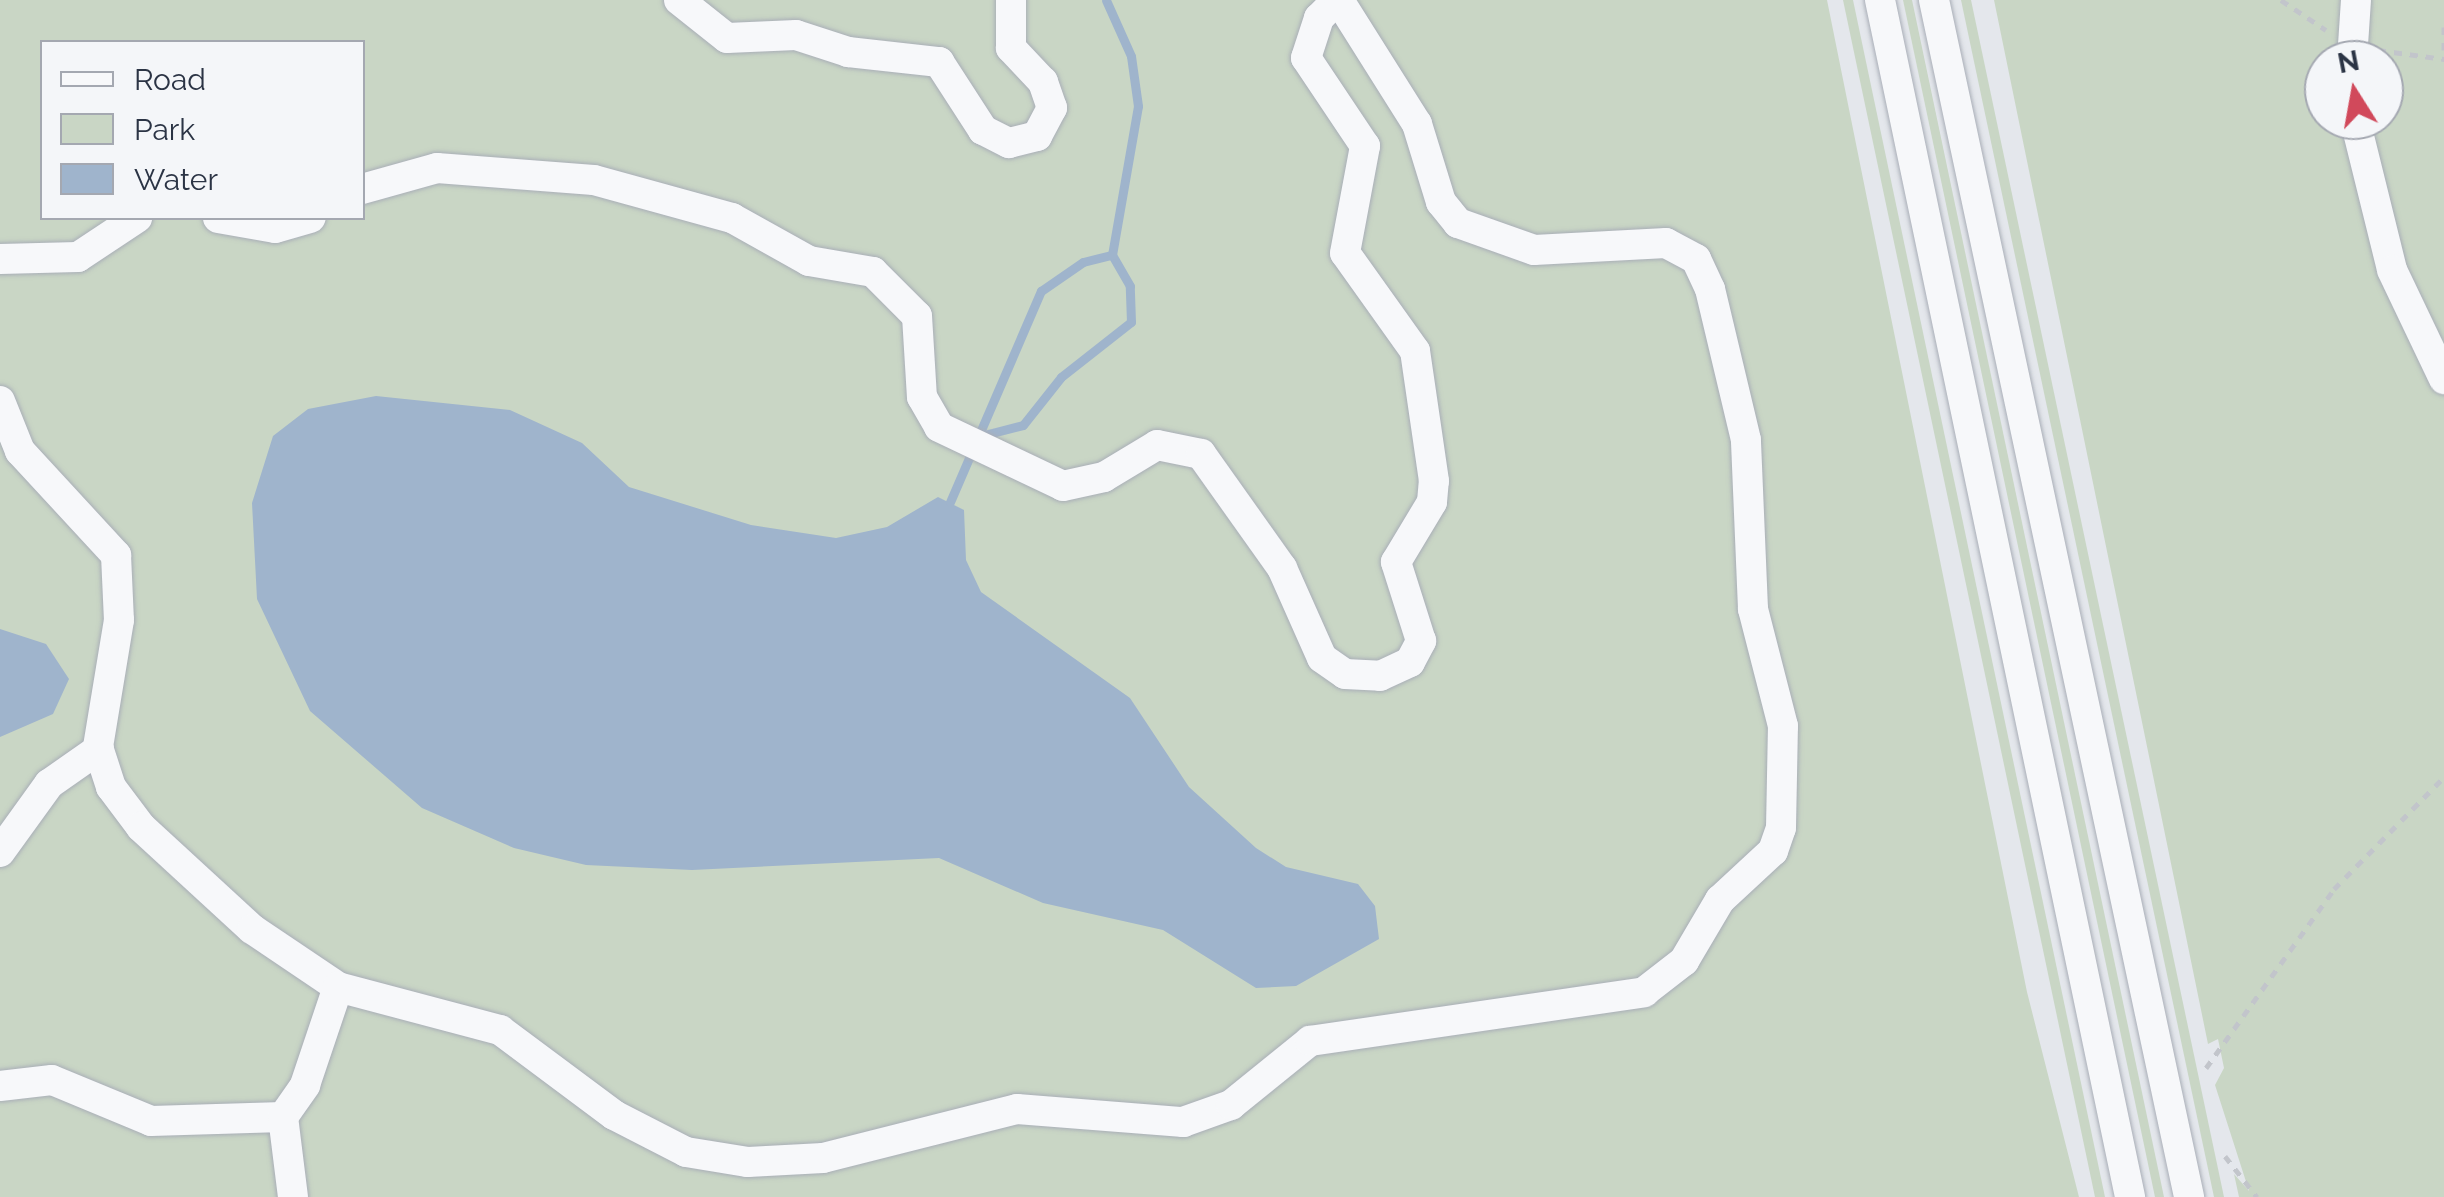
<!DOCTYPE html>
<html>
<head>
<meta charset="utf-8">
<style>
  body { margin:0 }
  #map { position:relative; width:2444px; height:1197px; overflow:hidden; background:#e4e7ec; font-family:Raleway,sans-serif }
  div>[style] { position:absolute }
  .green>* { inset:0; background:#c9d6c5 }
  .water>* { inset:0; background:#9fb4cc }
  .stream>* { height:9px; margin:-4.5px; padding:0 4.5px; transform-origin:4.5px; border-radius:4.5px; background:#9fb4cc }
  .path>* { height:5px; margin-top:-2.5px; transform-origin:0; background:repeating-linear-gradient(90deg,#c2c5cb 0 8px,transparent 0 16px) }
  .roads { filter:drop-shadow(0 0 2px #a9aeb7) drop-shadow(0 0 2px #a9aeb7) }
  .minor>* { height:30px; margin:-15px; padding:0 15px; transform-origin:15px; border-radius:15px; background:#f7f8fa }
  span { translate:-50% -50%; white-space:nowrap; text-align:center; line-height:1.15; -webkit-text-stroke:9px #f4f6f9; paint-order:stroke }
  .legend { position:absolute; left:40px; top:40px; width:325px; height:180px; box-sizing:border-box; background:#f4f6f9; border:2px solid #a4a8b1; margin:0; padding:12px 18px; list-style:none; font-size:30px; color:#2b3445 }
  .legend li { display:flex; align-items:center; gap:20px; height:50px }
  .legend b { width:50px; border:2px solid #a4a8b1 }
  .north { position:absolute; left:2304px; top:40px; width:100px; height:100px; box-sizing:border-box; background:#f4f6f9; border:2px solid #a4a8b1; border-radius:50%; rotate:349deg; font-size:28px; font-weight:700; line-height:40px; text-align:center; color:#2b3445 }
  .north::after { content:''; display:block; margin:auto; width:35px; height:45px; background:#d1495b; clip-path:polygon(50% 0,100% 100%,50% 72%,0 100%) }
</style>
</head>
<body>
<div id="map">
  <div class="green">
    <i style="clip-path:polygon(evenodd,0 0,1827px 0,2027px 992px,2079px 1197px,0 1197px,0 0,42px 42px,362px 42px,362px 218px,42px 218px,42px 42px)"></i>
    <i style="clip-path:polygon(1843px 0,1853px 0,2105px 1197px,2095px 1197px)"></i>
    <i style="clip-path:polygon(1903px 0,1912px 0,2164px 1197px,2155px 1197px)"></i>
    <i style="clip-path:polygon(1961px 0,1971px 0,2224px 1197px,2214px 1197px)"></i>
    <i style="clip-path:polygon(evenodd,1994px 0,2444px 0,2444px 1197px,2239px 1197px,2234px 1174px,2249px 1191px,2215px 1085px,2224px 1068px,2218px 1039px,2208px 1044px,1994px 0,2324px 60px,2384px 60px,2384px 120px,2324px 120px,2324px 60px)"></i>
  </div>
  <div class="water">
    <i style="clip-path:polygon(376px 396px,510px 410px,582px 443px,629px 487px,751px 525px,836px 538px,887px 527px,938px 497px,964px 510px,966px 560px,981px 592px,1130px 698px,1189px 787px,1256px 848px,1286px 867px,1358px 884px,1375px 906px,1379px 939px,1296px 986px,1256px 988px,1163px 930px,1043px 903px,939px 858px,692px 870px,586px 865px,514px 848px,422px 808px,310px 711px,257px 599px,252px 503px,273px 436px,308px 409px)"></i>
    <i style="clip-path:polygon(0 629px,46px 644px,69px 679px,53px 714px,0 737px)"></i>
  </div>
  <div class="stream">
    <i style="left:984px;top:435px;width:40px;rotate:-14.4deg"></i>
    <i style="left:1023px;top:425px;width:61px;rotate:-51.6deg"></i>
    <i style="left:1061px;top:377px;width:89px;rotate:-38.2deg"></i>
    <i style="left:1131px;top:322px;width:36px;rotate:-92deg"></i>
    <i style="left:1130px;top:286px;width:36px;rotate:-120deg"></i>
    <i style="left:950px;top:502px;width:230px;rotate:-66.7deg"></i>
    <i style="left:1041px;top:291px;width:51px;rotate:-34.6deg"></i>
    <i style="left:1083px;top:262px;width:30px;rotate:-14deg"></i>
    <i style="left:1112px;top:255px;width:151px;rotate:-80.1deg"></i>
    <i style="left:1138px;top:106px;width:50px;rotate:-98deg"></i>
    <i style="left:1131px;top:56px;width:61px;rotate:-114.1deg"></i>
  </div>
  <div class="path">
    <i style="left:2281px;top:0;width:54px;rotate:33.7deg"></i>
    <i style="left:2444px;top:27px;width:23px;rotate:90deg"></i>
    <i style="left:2378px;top:50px;width:67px;rotate:7.8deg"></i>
    <i style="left:2206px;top:1068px;width:220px;rotate:-54.4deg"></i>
    <i style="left:2334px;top:889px;width:157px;rotate:-45.5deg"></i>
    <i style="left:2225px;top:1156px;width:52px;rotate:52deg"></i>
  </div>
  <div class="roads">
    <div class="minor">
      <i style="left:679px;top:0;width:61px;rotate:38.4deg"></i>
      <i style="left:727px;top:38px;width:69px;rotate:-2.5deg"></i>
      <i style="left:796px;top:35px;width:55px;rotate:18.1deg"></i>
      <i style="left:848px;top:52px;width:92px;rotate:6.3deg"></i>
      <i style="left:939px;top:62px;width:81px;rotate:57.1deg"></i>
      <i style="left:983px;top:130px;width:29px;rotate:27deg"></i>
      <i style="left:1009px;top:143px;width:29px;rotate:-14deg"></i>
      <i style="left:1037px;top:136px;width:32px;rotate:-62deg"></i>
      <i style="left:1052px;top:108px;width:28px;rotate:-109deg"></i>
      <i style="left:1043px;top:82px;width:47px;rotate:-133.3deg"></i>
      <i style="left:1011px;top:48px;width:48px;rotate:-90deg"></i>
      <i style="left:1880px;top:0;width:1223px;rotate:78.2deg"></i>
      <i style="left:1934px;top:0;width:1224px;rotate:77.97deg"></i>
      <i style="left:2352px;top:60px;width:60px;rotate:-86.2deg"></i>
      <i style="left:2355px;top:120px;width:154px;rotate:76.1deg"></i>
      <i style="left:2392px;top:270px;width:121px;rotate:64.5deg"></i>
      <i style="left:362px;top:189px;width:78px;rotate:-15.6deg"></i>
      <i style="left:437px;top:168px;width:157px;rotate:4.4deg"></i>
      <i style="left:594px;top:180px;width:143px;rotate:15.4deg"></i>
      <i style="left:732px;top:218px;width:88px;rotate:29.2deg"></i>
      <i style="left:809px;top:261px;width:65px;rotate:9.8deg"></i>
      <i style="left:873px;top:272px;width:62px;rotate:45deg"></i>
      <i style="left:917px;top:316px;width:81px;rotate:86.5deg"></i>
      <i style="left:922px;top:397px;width:34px;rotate:60deg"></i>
      <i style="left:939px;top:427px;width:137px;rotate:25.4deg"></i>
      <i style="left:1063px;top:486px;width:42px;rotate:-12.4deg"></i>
      <i style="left:1104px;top:477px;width:62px;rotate:-31.1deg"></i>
      <i style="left:1157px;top:445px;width:45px;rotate:11.6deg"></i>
      <i style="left:1201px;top:454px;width:140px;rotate:54.6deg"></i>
      <i style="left:1282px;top:568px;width:98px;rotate:66deg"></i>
      <i style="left:1322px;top:658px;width:28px;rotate:35deg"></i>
      <i style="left:1345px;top:674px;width:35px;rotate:3deg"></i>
      <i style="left:1380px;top:676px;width:33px;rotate:-25deg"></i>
      <i style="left:1410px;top:662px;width:24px;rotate:-62deg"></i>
      <i style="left:1421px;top:641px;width:83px;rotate:-107.6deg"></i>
      <i style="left:1396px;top:562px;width:70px;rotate:-59deg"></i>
      <i style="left:1432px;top:502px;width:21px;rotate:-85deg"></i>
      <i style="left:1434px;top:481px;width:131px;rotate:-98.3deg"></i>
      <i style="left:1415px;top:351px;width:120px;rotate:-125.5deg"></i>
      <i style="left:1345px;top:253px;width:109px;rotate:-79.4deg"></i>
      <i style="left:1365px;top:146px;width:106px;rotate:-123.8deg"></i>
      <i style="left:1306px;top:58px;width:42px;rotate:-72deg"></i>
      <i style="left:1319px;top:18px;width:25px;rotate:-45deg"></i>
      <i style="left:218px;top:218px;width:58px;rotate:10deg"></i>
      <i style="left:275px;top:228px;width:37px;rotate:-16deg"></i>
      <i style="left:0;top:259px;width:78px;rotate:-1.5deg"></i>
      <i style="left:78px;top:257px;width:71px;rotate:-33.5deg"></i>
      <i style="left:0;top:401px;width:54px;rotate:68.2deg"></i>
      <i style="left:20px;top:451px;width:142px;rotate:47.3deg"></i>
      <i style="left:116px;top:555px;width:65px;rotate:87.4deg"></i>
      <i style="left:119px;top:620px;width:129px;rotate:99.4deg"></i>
      <i style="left:98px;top:747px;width:42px;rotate:72deg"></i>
      <i style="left:111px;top:787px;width:50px;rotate:53.1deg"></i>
      <i style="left:141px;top:827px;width:151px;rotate:42.6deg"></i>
      <i style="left:252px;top:929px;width:104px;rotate:34deg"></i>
      <i style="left:338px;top:987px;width:168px;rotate:14.9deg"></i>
      <i style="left:500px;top:1030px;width:142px;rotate:36.7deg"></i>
      <i style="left:614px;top:1115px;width:81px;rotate:27.2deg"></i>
      <i style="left:686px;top:1152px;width:63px;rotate:9.2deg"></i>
      <i style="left:748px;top:1162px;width:75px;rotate:-3.1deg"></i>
      <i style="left:823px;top:1158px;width:200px;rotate:-14.2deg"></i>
      <i style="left:1017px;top:1109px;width:167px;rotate:4.5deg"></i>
      <i style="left:1183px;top:1122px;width:51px;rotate:-19.5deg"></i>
      <i style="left:1231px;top:1105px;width:102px;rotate:-39deg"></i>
      <i style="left:1310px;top:1041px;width:338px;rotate:-8.3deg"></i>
      <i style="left:1644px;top:992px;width:51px;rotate:-37.8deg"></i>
      <i style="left:1684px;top:961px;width:71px;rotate:-59.5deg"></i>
      <i style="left:1720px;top:900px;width:72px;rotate:-42.8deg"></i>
      <i style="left:1773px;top:851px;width:24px;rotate:-71deg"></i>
      <i style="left:1781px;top:828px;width:102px;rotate:-88.9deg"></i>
      <i style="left:1783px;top:726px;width:121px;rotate:-104.4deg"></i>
      <i style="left:1753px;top:609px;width:169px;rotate:-92.4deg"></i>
      <i style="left:1746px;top:440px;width:155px;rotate:-103.4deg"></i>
      <i style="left:1710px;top:289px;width:33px;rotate:-115deg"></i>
      <i style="left:1696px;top:259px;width:34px;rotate:-152deg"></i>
      <i style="left:1666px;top:243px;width:132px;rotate:177deg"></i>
      <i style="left:1534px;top:250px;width:81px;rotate:-160.4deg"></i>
      <i style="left:1458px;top:223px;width:27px;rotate:-129deg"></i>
      <i style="left:1441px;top:202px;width:82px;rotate:-107.1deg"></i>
      <i style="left:1417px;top:124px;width:146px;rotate:-122.2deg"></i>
      <i style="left:0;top:852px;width:84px;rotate:-54.2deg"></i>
      <i style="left:49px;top:784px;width:61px;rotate:-35deg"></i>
      <i style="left:0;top:1086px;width:52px;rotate:-6.6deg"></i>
      <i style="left:52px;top:1080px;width:107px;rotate:22.5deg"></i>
      <i style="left:151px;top:1121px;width:132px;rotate:-1.7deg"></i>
      <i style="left:293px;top:1197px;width:81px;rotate:-97.1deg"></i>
      <i style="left:283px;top:1117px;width:39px;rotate:-55deg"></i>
      <i style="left:305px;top:1085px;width:103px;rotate:-71.4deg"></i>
    </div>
  </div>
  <ul class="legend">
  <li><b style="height:12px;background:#f7f8fa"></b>Road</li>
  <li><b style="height:28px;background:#c9d6c5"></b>Park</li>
  <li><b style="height:28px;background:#9fb4cc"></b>Water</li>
  </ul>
  <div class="north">N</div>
</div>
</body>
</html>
